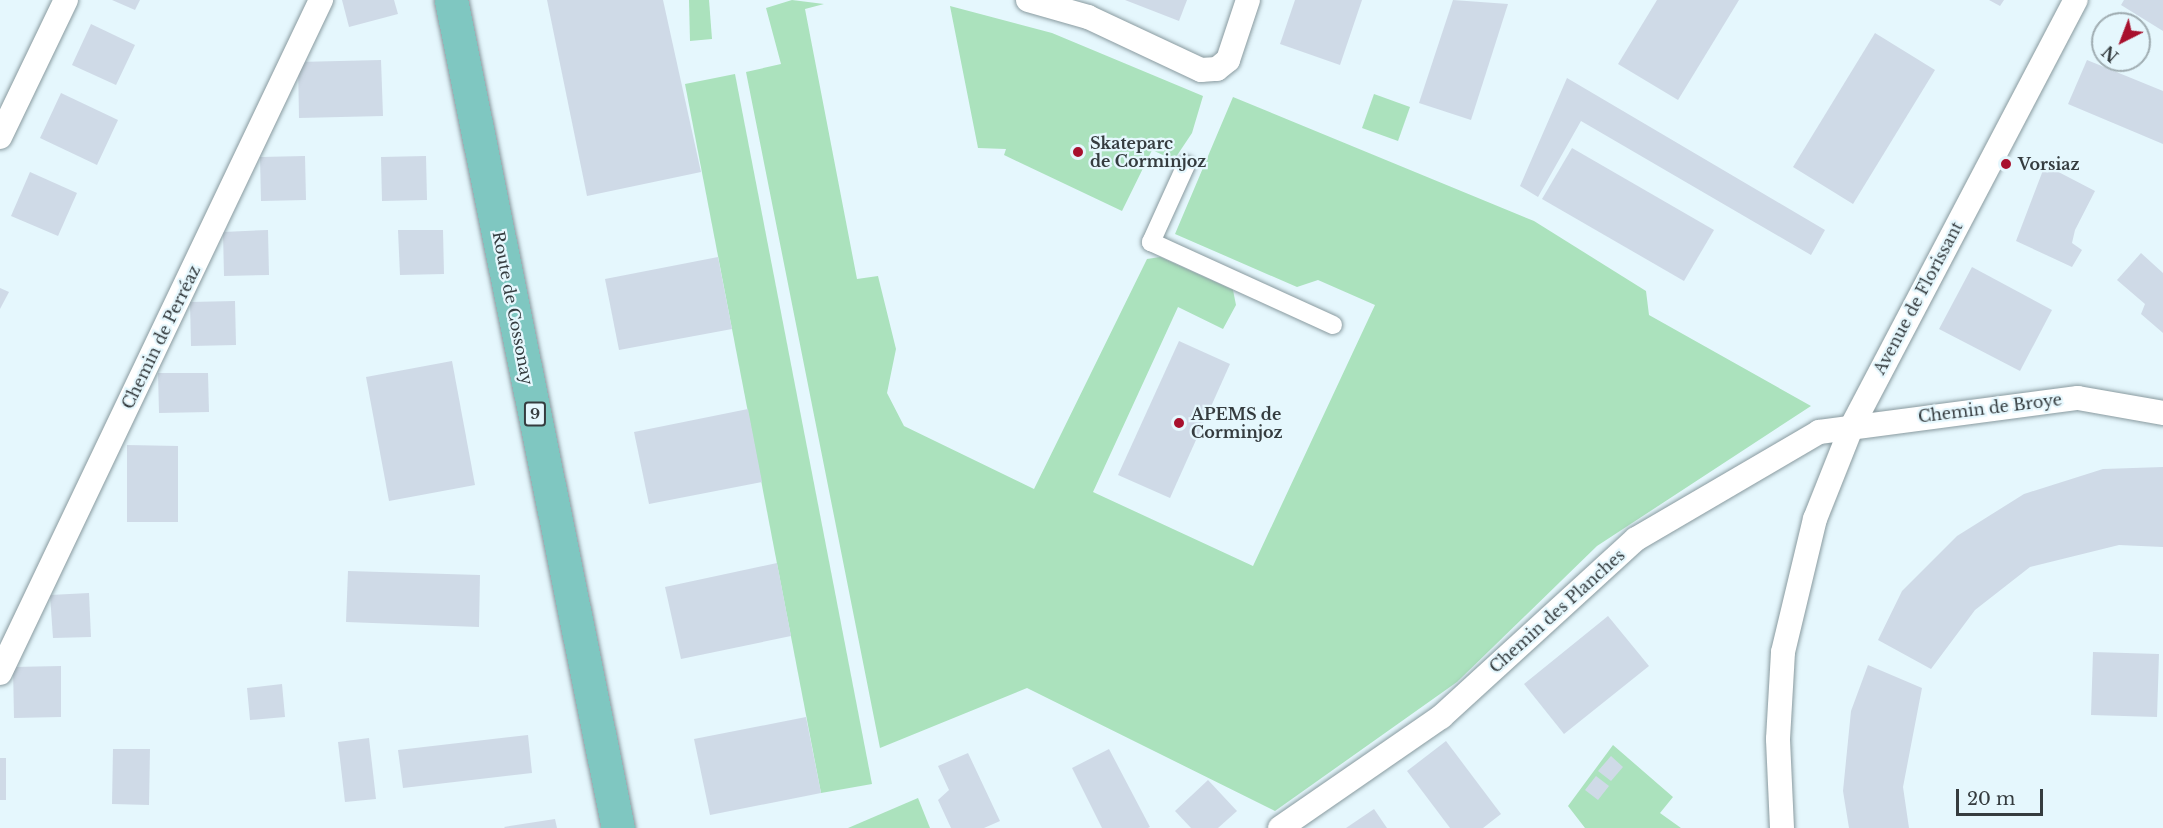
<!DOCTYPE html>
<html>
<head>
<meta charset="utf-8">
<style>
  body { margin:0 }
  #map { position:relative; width:2163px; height:828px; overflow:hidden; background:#e5f7fd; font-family:"Libre Baskerville",serif }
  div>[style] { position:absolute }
  .green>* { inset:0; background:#abe2bd }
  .building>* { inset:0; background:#cfdae7 }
  .roads { filter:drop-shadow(0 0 2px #899a9f) drop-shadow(0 0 2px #899a9f) }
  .pedestrian>* { height:18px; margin:-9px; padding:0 9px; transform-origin:9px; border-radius:9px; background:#fff }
  .minor>* { height:24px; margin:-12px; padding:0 12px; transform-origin:12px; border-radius:12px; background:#fff }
  .primary>* { height:33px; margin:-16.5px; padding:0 16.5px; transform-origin:16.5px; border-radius:16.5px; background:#7fc7c1 }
  .dots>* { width:16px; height:16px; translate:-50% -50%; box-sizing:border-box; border:3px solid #e5f7fd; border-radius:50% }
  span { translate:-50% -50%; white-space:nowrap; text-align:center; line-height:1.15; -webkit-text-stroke:4.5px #e5f7fd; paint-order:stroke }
  .shield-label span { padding:2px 4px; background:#e5f7fd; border:2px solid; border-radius:4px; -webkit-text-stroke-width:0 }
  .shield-label { font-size:15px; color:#353c3f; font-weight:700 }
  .poi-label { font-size:16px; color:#353c3f; font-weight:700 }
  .left { translate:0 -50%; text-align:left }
  .street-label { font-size:16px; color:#353c3f }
  .north { position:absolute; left:2091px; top:12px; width:60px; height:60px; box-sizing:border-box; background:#e5f7fd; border:2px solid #9facb1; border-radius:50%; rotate:222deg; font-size:16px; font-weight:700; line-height:24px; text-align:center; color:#353c3f }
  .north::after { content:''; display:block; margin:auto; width:21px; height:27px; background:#a8102d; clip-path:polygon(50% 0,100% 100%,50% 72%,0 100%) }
  .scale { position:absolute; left:1956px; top:789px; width:87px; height:27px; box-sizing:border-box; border:3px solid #353c3f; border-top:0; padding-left:8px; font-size:18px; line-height:21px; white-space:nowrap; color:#353c3f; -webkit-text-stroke:4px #e5f7fd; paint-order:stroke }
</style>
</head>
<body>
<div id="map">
  <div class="green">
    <i style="clip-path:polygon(689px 0,709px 0,712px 39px,690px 41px)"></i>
    <i style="clip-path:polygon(792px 0,824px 4px,805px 9px,857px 279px,878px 276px,896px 349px,887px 393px,904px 426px,1034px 489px,1147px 259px,1160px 257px,1233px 290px,1236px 305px,1223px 329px,1178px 307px,1093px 492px,1253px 566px,1375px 305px,1318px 280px,1297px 287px,1175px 234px,1233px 97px,1534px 221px,1646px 291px,1649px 315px,1811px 406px,1597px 546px,1457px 682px,1275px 811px,1027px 688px,880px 748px,746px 72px,781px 64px,766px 8px)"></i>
    <i style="clip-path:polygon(950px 6px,1052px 33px,1203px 96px,1192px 133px,1174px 160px,1152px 150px,1122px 211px,1004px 155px,1006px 149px,978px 148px)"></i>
    <i style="clip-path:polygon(735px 74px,872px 784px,821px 793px,685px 84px)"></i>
    <i style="clip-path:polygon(1374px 94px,1410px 107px,1398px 141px,1362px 128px)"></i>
    <i style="clip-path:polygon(1613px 745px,1673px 797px,1660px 813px,1681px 828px,1585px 828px,1568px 806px)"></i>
    <i style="clip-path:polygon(918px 798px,930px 828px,848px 828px)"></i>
  </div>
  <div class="building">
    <i style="clip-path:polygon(112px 0,140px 0,135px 10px)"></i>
    <i style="clip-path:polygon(342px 0,394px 0,398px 14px,349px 27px)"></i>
    <i style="clip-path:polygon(547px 0,663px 0,701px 172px,587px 196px)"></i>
    <i style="clip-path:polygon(1125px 0,1187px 0,1179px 21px)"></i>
    <i style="clip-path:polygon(1295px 0,1362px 0,1340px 65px,1280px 44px)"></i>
    <i style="clip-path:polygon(1453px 0,1508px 4px,1471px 120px,1419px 103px)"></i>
    <i style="clip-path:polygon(1657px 0,1739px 0,1678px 100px,1618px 64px)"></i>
    <i style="clip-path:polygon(1989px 0,2004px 0,2000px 6px)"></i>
    <i style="clip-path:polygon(2124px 0,2163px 0,2163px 31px,2121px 5px)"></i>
    <i style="clip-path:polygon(91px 24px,135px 45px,116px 85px,72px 65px)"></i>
    <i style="clip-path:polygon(1875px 33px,1935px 70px,1853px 204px,1793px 167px)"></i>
    <i style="clip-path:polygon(381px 60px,383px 116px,299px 118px,298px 62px)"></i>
    <i style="clip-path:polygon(2087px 60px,2163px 91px,2163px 144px,2068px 104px)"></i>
    <i style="clip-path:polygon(1567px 78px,1825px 230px,1811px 255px,1581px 121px,1538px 197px,1520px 186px)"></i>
    <i style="clip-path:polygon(61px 93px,118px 120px,97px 165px,40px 138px)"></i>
    <i style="clip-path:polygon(1572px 148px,1714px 230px,1684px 281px,1542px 199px)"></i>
    <i style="clip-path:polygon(305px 156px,306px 200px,261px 201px,260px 157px)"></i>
    <i style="clip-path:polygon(426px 156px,427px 200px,382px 201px,381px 157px)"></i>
    <i style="clip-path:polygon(2045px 165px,2095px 191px,2075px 230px,2072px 243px,2082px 250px,2072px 267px,2016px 241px)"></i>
    <i style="clip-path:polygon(30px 172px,77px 193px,58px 236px,11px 216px)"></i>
    <i style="clip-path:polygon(268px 230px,269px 275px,224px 276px,223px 232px)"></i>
    <i style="clip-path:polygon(398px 230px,443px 230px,444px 274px,400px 275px)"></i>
    <i style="clip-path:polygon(2141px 253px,2163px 273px,2163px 333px,2141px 314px,2145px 304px,2117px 280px)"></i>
    <i style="clip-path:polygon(718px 257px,732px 329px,619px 350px,605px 279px)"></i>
    <i style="clip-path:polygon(1972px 267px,2052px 310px,2020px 371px,1939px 329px)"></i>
    <i style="clip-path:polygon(0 288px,9px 292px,0 309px)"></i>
    <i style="clip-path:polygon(235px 301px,236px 345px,191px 346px,190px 302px)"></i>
    <i style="clip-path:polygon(1179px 341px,1230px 364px,1170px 498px,1118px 475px)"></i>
    <i style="clip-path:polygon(452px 361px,475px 485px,389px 501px,366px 377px)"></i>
    <i style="clip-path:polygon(158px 373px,208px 373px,209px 412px,159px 413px)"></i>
    <i style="clip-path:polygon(748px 409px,762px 482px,649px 504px,634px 432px)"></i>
    <i style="clip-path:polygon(127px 445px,178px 446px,178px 522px,127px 522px)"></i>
    <i style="clip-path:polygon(2163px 467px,2163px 547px,2119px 545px,2030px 567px,1975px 610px,1931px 669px,1878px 640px,1902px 591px,1957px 536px,2024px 494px,2103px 469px)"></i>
    <i style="clip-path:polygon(777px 563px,791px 636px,681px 659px,665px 587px)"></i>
    <i style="clip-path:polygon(348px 571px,480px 575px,479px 627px,346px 622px)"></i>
    <i style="clip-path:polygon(89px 593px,91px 637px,53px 638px,50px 595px)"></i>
    <i style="clip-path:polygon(1608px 616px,1649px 666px,1564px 734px,1524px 684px)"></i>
    <i style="clip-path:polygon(2093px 652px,2159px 654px,2157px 717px,2091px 715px)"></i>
    <i style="clip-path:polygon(1868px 665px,1922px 688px,1903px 787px,1909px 828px,1849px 828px,1843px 791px,1851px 711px)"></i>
    <i style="clip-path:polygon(61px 666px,61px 717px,14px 718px,13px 667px)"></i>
    <i style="clip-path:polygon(282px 684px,285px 717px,250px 720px,247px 688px)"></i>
    <i style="clip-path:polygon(806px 717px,821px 793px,710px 815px,694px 739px)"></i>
    <i style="clip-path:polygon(528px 735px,532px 773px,403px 788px,398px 750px)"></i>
    <i style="clip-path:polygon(369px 738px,376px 799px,345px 802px,338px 742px)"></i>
    <i style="clip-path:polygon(1446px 741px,1501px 814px,1483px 828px,1450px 828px,1407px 771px)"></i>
    <i style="clip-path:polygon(113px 749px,150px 749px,149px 805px,112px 804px)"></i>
    <i style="clip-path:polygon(1109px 749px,1150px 827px,1148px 828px,1102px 828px,1072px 768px)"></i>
    <i style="clip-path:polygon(968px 753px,1000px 821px,984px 828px,951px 828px,938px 800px,949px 790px,938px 766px)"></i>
    <i style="clip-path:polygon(1611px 756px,1623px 767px,1611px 781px,1598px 771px)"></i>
    <i style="clip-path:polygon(0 758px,6px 758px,6px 800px,0 800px)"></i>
    <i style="clip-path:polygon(1596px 776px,1609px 786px,1598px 800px,1585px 790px)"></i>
    <i style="clip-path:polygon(1208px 780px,1237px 811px,1218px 828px,1191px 828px,1175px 811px)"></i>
    <i style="clip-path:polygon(1374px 809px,1387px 828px,1346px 828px)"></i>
    <i style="clip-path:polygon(555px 819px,557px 828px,505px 828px,504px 827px)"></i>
  </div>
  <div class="roads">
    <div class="pedestrian">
      <i style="left:1186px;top:165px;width:85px;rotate:114.4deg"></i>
      <i style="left:1151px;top:242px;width:200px;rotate:24.5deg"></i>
    </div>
    <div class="minor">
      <i style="left:1028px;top:0;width:62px;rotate:15.8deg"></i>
      <i style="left:1088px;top:17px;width:125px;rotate:25.1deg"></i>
      <i style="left:1201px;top:70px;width:16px;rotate:-4deg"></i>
      <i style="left:1217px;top:69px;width:14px;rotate:-39deg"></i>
      <i style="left:1228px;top:60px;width:63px;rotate:-71.6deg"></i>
      <i style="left:0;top:137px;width:152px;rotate:-64.3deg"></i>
      <i style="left:0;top:673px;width:746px;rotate:-64.5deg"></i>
      <i style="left:1280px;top:828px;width:196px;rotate:-34.6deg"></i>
      <i style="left:1441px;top:717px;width:264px;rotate:-42.4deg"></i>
      <i style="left:1636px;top:539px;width:212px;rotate:-30.3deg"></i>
      <i style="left:1819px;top:432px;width:261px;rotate:-7.5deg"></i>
      <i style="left:2078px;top:398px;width:86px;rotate:10deg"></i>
      <i style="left:1782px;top:828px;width:89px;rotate:-92.6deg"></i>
      <i style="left:1778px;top:739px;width:87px;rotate:-86.7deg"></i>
      <i style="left:1783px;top:652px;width:137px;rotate:-76.5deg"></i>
      <i style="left:1815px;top:519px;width:100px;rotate:-68.3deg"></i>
      <i style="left:1852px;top:426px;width:481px;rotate:-62.3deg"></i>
    </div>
    <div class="primary">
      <i style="left:451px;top:0;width:845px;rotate:78.6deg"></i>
    </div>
  </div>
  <div class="dots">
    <i style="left:1078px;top:152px;background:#a8102d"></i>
    <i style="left:2006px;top:164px;background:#a8102d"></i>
    <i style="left:1179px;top:423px;background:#a8102d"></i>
  </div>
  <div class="shield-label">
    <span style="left:535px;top:414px">9</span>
  </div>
  <div class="poi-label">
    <span class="left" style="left:1090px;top:152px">Skateparc<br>de Corminjoz</span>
    <span class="left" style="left:2018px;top:164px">Vorsiaz</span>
    <span class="left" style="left:1191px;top:423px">APEMS de<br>Corminjoz</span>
  </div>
  <div class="street-label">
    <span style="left:1918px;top:298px;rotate:-62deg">Avenue de Florissant</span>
    <span style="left:513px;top:308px;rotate:79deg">Route de Cossonay</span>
    <span style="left:161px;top:337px;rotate:-64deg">Chemin de Perréaz</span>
    <span style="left:1990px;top:408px;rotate:-7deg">Chemin de Broye</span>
    <span style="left:1557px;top:611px;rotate:-42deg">Chemin des Planches</span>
  </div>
  <div class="north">N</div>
  <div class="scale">20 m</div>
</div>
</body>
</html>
